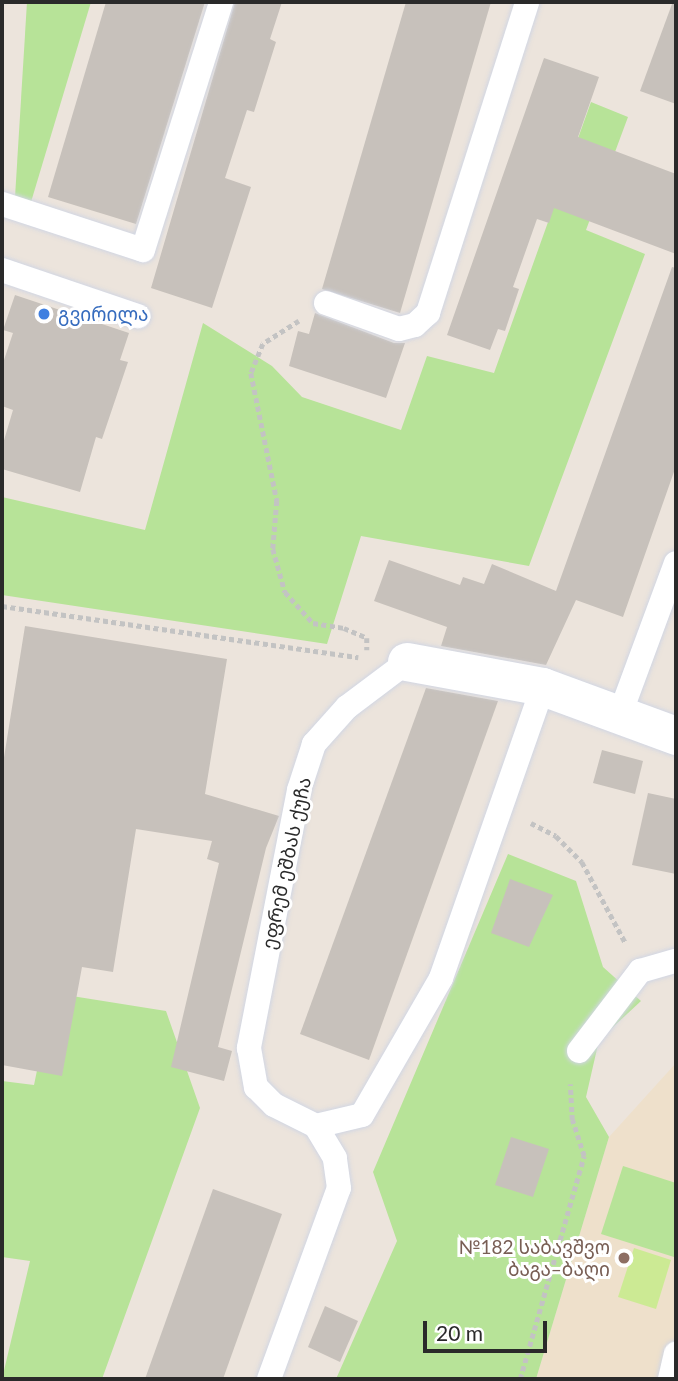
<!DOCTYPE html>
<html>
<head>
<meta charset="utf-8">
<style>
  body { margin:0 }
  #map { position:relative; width:678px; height:1381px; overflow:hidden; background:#ece4dc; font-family:Lato,"Noto Sans Georgian",sans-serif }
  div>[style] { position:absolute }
  .education>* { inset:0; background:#eee0cb }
  .green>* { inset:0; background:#b7e398 }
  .pitch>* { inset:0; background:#ccea94 }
  .building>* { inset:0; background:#c7c1bb }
  .path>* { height:4.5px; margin-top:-2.25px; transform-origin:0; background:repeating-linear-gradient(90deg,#c3c3c3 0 5px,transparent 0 8.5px) }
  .roads { filter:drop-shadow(0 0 2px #d1d6e3) drop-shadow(0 0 2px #d1d6e3) }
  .service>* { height:24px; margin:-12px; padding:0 12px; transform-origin:12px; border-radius:12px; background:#fff }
  .minor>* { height:38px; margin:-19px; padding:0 19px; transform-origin:19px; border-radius:19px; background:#fff }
  .dots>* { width:19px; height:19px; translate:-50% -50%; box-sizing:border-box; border:4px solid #fff; border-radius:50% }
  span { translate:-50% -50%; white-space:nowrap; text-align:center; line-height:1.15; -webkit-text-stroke:6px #fff; paint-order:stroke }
  .shop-label { font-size:19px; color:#366cbe }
  .left { translate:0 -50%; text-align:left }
  .street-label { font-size:19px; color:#2a2a2a }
  .education-label { font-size:19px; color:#785e54 }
  .right { translate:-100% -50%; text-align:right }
  .frame { position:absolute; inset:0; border:4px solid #2a2a2a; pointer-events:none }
  .scale { position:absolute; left:423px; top:1321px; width:124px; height:32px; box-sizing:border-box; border:4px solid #2a2a2a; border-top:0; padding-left:9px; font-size:21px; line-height:24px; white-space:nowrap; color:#2a2a2a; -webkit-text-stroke:5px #fff; paint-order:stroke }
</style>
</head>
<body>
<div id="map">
  <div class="education">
    <i style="clip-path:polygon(676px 1063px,676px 1379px,536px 1379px,609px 1137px)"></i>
  </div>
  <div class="green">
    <i style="clip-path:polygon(27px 2px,91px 2px,31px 202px,15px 197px)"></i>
    <i style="clip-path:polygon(591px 102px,628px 117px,586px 230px,645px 254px,529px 566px,361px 536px,327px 644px,2px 595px,2px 497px,145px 530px,203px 323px,272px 366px,302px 397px,401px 430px,427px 356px,494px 373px)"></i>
    <i style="clip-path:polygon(508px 854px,576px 881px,603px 967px,641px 1001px,599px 1040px,586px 1097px,609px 1137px,536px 1379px,336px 1379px,397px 1241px,373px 1172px)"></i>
    <i style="clip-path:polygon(53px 993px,166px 1011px,200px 1108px,102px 1379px,2px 1379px,30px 1261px,2px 1257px,2px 1081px,34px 1085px)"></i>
    <i style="clip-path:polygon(623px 1166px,676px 1183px,674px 1257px,601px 1234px)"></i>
  </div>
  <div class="pitch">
    <i style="clip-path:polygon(634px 1248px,671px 1260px,656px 1309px,618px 1297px)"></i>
  </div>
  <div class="building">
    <i style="clip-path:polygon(106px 2px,205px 2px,136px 224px,48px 197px)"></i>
    <i style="clip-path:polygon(235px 2px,282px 2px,270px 39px,276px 42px,254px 112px,247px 110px,225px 178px,251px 187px,212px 308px,151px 288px)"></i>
    <i style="clip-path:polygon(406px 2px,491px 2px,400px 313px,322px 289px)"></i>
    <i style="clip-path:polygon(672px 4px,676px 4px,676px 104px,640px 91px)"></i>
    <i style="clip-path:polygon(544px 58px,599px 77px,578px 137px,676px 174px,676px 254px,554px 208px,549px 223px,537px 219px,513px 287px,519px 289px,505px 331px,498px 329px,490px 350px,447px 335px)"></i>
    <i style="clip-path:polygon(672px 267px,676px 268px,676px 466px,623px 617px,576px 600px,546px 665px,441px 646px,447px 627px,374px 601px,389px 560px,460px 585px,463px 577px,484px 584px,492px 564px,556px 591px)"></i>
    <i style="clip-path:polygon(15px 295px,129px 333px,120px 360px,128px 362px,102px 439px,96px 437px,80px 492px,2px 469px,2px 447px,13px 410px,2px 406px,2px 366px,13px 333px,3px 330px)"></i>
    <i style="clip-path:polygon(315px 313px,394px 343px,405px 343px,386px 398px,289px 366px,298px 331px,309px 334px)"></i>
    <i style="clip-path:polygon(25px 626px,227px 659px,205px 794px,279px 816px,266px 848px,218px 1047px,232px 1051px,224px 1081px,171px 1067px,219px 863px,207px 859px,212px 841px,136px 829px,113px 972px,82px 967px,62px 1076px,2px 1065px,2px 770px)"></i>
    <i style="clip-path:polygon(426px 688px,498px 701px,369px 1060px,300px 1034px)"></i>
    <i style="clip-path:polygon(602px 750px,643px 761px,635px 794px,593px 783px)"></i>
    <i style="clip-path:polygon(648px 793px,676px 799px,676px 874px,632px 865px)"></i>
    <i style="clip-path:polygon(510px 879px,553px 895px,529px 947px,491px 933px)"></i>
    <i style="clip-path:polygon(511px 1137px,549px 1149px,533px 1197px,495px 1185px)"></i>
    <i style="clip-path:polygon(213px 1189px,282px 1214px,223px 1379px,145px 1379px)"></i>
    <i style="clip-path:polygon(325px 1306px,358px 1321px,340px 1362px,308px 1347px)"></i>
  </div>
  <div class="path">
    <i style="left:299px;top:321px;width:43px;rotate:147.4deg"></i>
    <i style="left:263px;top:344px;width:31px;rotate:112deg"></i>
    <i style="left:251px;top:373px;width:131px;rotate:78.5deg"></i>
    <i style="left:277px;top:501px;width:48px;rotate:94.8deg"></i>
    <i style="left:273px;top:549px;width:45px;rotate:74.4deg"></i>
    <i style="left:285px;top:592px;width:42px;rotate:47.9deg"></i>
    <i style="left:313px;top:623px;width:31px;rotate:9deg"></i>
    <i style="left:344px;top:628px;width:25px;rotate:23deg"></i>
    <i style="left:367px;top:638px;width:12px;rotate:90deg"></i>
    <i style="left:2px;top:606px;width:360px;rotate:8.2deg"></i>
    <i style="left:531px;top:823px;width:28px;rotate:27deg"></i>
    <i style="left:556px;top:836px;width:37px;rotate:45deg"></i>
    <i style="left:582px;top:862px;width:91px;rotate:61.7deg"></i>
    <i style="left:520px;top:1379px;width:232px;rotate:-74deg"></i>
    <i style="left:584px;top:1156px;width:38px;rotate:-108deg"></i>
    <i style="left:572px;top:1120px;width:36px;rotate:-93deg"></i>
  </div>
  <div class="roads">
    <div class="service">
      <i style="left:2px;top:204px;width:148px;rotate:18.1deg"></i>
      <i style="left:143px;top:250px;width:260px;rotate:-72.5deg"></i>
      <i style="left:2px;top:270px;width:144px;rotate:18.7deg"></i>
      <i style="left:326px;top:303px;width:77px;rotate:19.6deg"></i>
      <i style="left:399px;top:329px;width:16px;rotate:-14deg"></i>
      <i style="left:415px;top:325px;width:18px;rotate:-43deg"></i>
      <i style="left:428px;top:313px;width:326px;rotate:-72.3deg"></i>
      <i style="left:407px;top:662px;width:75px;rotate:143.1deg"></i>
      <i style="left:347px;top:707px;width:50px;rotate:131.7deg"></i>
      <i style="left:314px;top:744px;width:48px;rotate:108.1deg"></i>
      <i style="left:299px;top:790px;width:263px;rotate:101deg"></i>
      <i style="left:249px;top:1048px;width:40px;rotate:80deg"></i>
      <i style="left:256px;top:1087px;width:25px;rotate:45deg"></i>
      <i style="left:274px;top:1105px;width:47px;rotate:26.6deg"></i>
      <i style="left:316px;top:1126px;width:47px;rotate:-13.4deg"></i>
      <i style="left:362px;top:1115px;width:158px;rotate:-60deg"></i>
      <i style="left:441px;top:978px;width:308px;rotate:-70.7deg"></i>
      <i style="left:619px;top:717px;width:164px;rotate:-69.7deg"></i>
      <i style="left:579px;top:1051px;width:101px;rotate:-52.7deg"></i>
      <i style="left:640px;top:971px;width:37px;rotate:-16deg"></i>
      <i style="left:269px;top:1379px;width:203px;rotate:-69.9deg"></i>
      <i style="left:339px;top:1188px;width:30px;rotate:-98deg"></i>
      <i style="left:335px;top:1158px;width:37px;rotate:-121deg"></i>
      <i style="left:670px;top:1379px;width:26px;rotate:-77deg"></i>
    </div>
    <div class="minor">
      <i style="left:407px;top:662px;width:138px;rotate:10.4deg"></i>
      <i style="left:543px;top:687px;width:142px;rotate:20.2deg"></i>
    </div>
  </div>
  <div class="dots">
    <i style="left:44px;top:314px;background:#3f7fe0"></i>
    <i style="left:624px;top:1258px;background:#8d6e63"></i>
  </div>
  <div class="shop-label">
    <span class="left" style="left:58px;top:314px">გვირილა</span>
  </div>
  <div class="street-label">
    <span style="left:286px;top:863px;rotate:-78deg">ეფრემ ეშბას ქუჩა</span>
  </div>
  <div class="education-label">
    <span class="right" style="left:610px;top:1258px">№182 საბავშვო<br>ბაგა–ბაღი</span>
  </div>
  <div class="frame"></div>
  <div class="scale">20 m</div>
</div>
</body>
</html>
